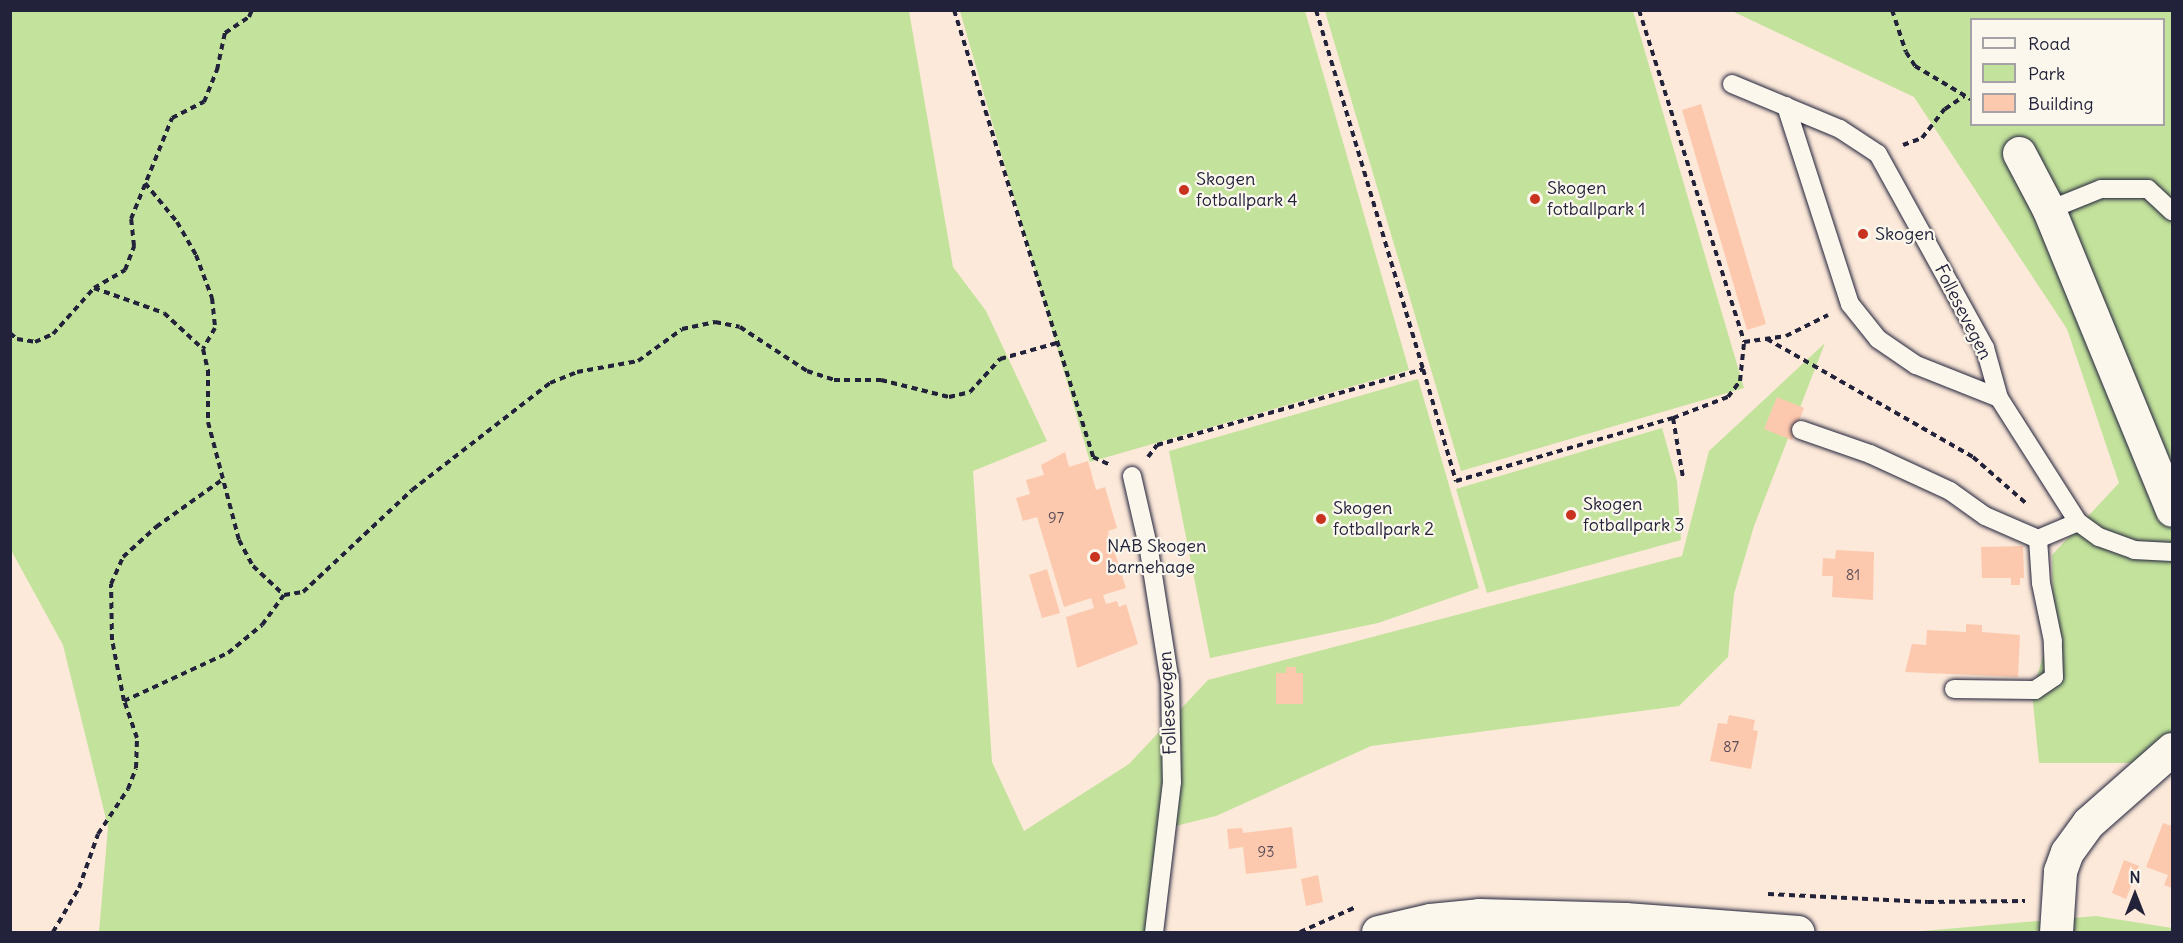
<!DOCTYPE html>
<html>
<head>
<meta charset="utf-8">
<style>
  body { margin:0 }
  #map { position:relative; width:2183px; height:943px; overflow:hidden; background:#fce9d9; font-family:Delius,sans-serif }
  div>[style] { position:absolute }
  .green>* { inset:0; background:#c3e29b }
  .building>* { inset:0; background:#fdc9ae }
  .path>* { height:4px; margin-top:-2px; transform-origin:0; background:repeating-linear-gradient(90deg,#22223b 0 6px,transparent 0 10.5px) }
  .roads { filter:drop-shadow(0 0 2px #22223b) drop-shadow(0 0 2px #22223b) }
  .service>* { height:18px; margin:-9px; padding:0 9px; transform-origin:9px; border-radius:9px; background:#fbf7ec }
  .minor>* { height:33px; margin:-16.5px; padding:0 16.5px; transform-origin:16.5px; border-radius:16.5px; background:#fbf7ec }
  .secondary>* { height:33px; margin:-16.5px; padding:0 16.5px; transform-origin:16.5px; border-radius:16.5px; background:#fbf7ec }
  .dots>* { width:16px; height:16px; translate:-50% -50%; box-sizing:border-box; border:3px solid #fbf7ec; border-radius:50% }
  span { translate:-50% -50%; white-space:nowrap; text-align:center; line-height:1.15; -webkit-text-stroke:4.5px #fbf7ec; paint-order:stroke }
  .number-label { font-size:15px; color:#594c58 }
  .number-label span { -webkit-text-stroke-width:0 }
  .poi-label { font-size:18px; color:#22223b }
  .left { translate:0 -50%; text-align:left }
  .street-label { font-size:18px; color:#22223b }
  .frame { position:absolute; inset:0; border:12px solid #22223b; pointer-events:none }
  .legend { position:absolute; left:1970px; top:18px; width:195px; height:108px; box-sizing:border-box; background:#fbf7ec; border:2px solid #a4a2a5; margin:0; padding:8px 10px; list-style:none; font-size:18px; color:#22223b }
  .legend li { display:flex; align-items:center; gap:12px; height:30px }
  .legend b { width:30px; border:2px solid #a4a2a5 }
  .north { position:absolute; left:2105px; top:865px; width:60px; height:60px; -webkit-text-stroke:4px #fbf7ec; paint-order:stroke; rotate:0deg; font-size:16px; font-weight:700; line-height:24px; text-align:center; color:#22223b }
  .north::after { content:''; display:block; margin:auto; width:21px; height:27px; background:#22223b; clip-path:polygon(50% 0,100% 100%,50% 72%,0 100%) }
</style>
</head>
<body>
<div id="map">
  <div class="green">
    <i style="clip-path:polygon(10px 11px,909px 11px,953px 267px,986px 311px,1047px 441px,973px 471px,992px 762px,1024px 831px,1129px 764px,1208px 680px,1682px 556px,1709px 451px,1825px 343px,1754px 526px,1734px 594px,1728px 657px,1679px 706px,1371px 746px,1216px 816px,1163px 829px,1150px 932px,99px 932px,108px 827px,63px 645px,11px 550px)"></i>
    <i style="clip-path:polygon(960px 11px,1305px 11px,1409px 370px,1090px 462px)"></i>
    <i style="clip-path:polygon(1325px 11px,1633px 11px,1744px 388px,1461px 471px)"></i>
    <i style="clip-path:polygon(evenodd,1732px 11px,2172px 11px,2172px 763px,2039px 763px,2032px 693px,2053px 623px,2052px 555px,2119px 483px,2067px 329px,1914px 97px,1732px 11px,1972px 20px,2164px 20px,2164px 124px,1972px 124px,1972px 20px)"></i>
    <i style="clip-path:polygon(1418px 379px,1479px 588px,1378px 623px,1210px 658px,1169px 451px)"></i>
    <i style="clip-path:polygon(1662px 428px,1677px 481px,1681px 540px,1487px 593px,1456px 489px)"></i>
    <i style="clip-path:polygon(2096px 916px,2172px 928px,2172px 932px,1911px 932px)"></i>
  </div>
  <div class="building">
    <i style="clip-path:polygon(1701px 104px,1766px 324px,1747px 330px,1682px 110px)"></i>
    <i style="clip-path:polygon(1777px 397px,1804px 408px,1792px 440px,1764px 429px)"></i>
    <i style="clip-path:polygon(1065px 452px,1069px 467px,1088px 461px,1096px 490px,1105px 487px,1117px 528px,1108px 531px,1126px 588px,1103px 595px,1106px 604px,1117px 601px,1119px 607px,1126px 604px,1138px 644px,1077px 668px,1066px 617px,1094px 608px,1091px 598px,1064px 607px,1037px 517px,1023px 521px,1016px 498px,1030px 494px,1026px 480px,1044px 475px,1041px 465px)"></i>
    <i style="clip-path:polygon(2023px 546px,2024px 578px,2020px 578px,2020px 585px,2011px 585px,2011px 578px,1982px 578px,1981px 547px)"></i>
    <i style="clip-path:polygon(1836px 550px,1874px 552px,1873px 600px,1832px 597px,1833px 576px,1822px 576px,1823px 558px,1835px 559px)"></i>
    <i style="clip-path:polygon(1047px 569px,1060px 613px,1042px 618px,1029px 575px)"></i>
    <i style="clip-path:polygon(1966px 624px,1982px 625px,1982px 632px,2020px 635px,2018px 677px,1905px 672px,1912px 644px,1926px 645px,1927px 630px,1966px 632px)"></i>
    <i style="clip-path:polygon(1286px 667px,1296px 667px,1296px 673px,1303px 673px,1303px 704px,1276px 704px,1276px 673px,1286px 673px)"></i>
    <i style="clip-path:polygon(1729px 715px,1755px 720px,1753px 730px,1758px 731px,1751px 769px,1710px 761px,1718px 723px,1727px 724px)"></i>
    <i style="clip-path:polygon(2163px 823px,2172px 826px,2172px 888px,2164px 885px,2168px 875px,2146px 867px)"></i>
    <i style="clip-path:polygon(1292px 827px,1297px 868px,1246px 874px,1243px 847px,1229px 849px,1227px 829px,1242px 828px,1243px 833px)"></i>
    <i style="clip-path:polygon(2124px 860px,2139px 866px,2126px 899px,2112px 893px)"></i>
    <i style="clip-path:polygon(1318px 875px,1323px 902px,1306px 906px,1301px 879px)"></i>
  </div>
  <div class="path">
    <i style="left:954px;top:10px;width:468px;rotate:72.7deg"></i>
    <i style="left:1093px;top:457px;width:19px;rotate:25deg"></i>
    <i style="left:1316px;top:10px;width:375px;rotate:73.4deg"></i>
    <i style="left:1639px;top:10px;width:348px;rotate:72.4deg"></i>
    <i style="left:1892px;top:10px;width:44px;rotate:71.6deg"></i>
    <i style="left:1906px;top:52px;width:17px;rotate:57deg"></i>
    <i style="left:1915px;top:66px;width:66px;rotate:30.8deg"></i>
    <i style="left:1903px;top:145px;width:20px;rotate:-20deg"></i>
    <i style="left:1922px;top:138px;width:37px;rotate:-52deg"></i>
    <i style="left:1945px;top:109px;width:23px;rotate:-34deg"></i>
    <i style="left:145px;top:183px;width:50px;rotate:50.6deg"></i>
    <i style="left:177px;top:222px;width:38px;rotate:60deg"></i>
    <i style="left:196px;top:255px;width:46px;rotate:69.6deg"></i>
    <i style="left:212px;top:298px;width:30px;rotate:84deg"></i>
    <i style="left:215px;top:328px;width:24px;rotate:120deg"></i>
    <i style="left:94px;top:288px;width:74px;rotate:19.7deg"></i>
    <i style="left:164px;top:313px;width:53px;rotate:42.7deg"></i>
    <i style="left:203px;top:349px;width:22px;rotate:77deg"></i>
    <i style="left:208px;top:370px;width:52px;rotate:90deg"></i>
    <i style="left:208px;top:422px;width:122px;rotate:75.3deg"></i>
    <i style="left:239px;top:540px;width:30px;rotate:62deg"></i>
    <i style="left:253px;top:566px;width:42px;rotate:43.1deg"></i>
    <i style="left:284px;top:595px;width:19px;rotate:-9deg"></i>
    <i style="left:303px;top:592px;width:149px;rotate:-43.1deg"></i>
    <i style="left:412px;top:490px;width:175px;rotate:-37.8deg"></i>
    <i style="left:550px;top:383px;width:29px;rotate:-22deg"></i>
    <i style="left:577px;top:372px;width:62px;rotate:-10.2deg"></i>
    <i style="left:638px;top:361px;width:54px;rotate:-36deg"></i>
    <i style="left:682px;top:329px;width:34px;rotate:-12deg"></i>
    <i style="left:715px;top:322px;width:25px;rotate:11deg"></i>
    <i style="left:740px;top:327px;width:80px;rotate:33.3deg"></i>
    <i style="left:807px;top:371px;width:28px;rotate:18deg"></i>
    <i style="left:834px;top:380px;width:47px"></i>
    <i style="left:881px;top:380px;width:70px;rotate:14deg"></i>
    <i style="left:949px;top:397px;width:22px;rotate:-13deg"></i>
    <i style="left:970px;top:392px;width:45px;rotate:-47.7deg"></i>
    <i style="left:1000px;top:359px;width:59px;rotate:-15.7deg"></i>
    <i style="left:10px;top:333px;width:9px;rotate:41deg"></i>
    <i style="left:17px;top:339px;width:18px;rotate:9deg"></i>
    <i style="left:35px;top:342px;width:20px;rotate:-24deg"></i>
    <i style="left:53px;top:334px;width:62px;rotate:-48.3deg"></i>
    <i style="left:94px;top:288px;width:36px;rotate:-30deg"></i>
    <i style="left:125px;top:270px;width:26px;rotate:-69deg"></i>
    <i style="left:134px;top:246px;width:27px;rotate:-96deg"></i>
    <i style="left:131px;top:219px;width:109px;rotate:-67.9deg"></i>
    <i style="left:172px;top:118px;width:36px;rotate:-27deg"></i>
    <i style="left:204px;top:102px;width:35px;rotate:-68deg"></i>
    <i style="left:217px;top:70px;width:38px;rotate:-78deg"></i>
    <i style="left:225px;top:33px;width:29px;rotate:-34deg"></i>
    <i style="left:249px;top:17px;width:8px;rotate:-67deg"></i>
    <i style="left:1767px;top:339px;width:237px;rotate:29.8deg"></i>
    <i style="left:1973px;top:457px;width:73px;rotate:41.1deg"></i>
    <i style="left:1673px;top:418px;width:61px;rotate:80.5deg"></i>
    <i style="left:1148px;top:457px;width:15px;rotate:-53deg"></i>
    <i style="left:1157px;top:445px;width:277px;rotate:-15.9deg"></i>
    <i style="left:1423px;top:369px;width:117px;rotate:73.6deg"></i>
    <i style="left:1456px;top:481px;width:226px;rotate:-16.2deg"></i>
    <i style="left:1673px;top:418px;width:59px;rotate:-20.9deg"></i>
    <i style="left:1728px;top:397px;width:20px;rotate:-53deg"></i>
    <i style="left:1740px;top:381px;width:39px;rotate:-84deg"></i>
    <i style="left:1744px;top:342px;width:42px;rotate:-8.1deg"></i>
    <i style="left:1786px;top:336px;width:47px;rotate:-26.6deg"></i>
    <i style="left:124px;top:701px;width:115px;rotate:-24.8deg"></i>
    <i style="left:228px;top:653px;width:44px;rotate:-39.5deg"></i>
    <i style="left:262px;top:625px;width:37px;rotate:-54deg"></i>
    <i style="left:1768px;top:894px;width:160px;rotate:2.9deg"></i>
    <i style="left:1928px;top:902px;width:97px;rotate:-0.6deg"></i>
    <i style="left:53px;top:932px;width:51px;rotate:-59.4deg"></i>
    <i style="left:79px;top:888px;width:57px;rotate:-70.6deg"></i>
    <i style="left:98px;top:834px;width:54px;rotate:-56.3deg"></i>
    <i style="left:128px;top:789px;width:22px;rotate:-69deg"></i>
    <i style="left:136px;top:768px;width:30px;rotate:-88deg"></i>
    <i style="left:137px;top:738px;width:39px;rotate:-109deg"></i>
    <i style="left:124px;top:701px;width:62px;rotate:-101.1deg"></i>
    <i style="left:112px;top:640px;width:56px;rotate:-91deg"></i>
    <i style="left:111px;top:584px;width:30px;rotate:-66deg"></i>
    <i style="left:123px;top:557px;width:45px;rotate:-42.3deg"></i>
    <i style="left:156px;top:527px;width:82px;rotate:-35.6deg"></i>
    <i style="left:1300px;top:932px;width:61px;rotate:-24.1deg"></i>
  </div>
  <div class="roads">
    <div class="service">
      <i style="left:1732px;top:84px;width:117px;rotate:22.6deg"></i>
      <i style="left:1840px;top:129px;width:45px;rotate:33.3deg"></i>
      <i style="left:1878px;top:154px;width:222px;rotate:61.1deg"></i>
      <i style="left:1985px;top:348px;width:52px;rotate:74.4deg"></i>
      <i style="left:1999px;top:398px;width:147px;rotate:57.5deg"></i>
      <i style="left:2078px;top:522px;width:26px;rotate:36deg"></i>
      <i style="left:2099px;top:537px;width:37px;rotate:20deg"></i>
      <i style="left:2134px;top:550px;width:38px;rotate:3deg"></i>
      <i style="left:1786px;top:106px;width:208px;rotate:72.1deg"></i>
      <i style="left:1850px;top:304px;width:45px;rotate:51.3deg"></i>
      <i style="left:1878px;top:339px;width:46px;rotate:34.4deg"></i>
      <i style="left:1916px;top:365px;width:89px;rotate:21.7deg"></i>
      <i style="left:2049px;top:210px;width:56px;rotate:-22deg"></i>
      <i style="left:2101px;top:189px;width:47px"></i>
      <i style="left:2148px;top:189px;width:33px;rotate:43deg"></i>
      <i style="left:1801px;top:430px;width:73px;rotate:19.2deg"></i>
      <i style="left:1870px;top:454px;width:88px;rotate:24.8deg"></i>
      <i style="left:1950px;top:491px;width:43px;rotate:35.5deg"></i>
      <i style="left:1985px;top:516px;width:58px;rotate:23.5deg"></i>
      <i style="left:2038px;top:539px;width:43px;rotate:-23deg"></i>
      <i style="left:1132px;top:476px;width:76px;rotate:77.1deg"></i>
      <i style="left:1149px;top:550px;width:134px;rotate:81deg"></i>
      <i style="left:1170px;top:682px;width:100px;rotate:88.9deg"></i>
      <i style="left:1172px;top:782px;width:151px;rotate:96.8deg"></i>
      <i style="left:1954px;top:689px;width:81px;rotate:0.7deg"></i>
      <i style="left:2035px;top:690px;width:23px;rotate:-34deg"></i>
      <i style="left:2054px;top:677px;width:36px;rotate:-92deg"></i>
      <i style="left:2053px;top:641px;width:59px;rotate:-101.7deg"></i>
      <i style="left:2041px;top:583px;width:44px;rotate:-93.9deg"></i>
    </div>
    <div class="minor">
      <i style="left:2019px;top:153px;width:64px;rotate:62.2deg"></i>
      <i style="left:2049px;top:210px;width:324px;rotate:67.7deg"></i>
      <i style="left:2056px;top:932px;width:61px;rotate:-86.2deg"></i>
      <i style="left:2060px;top:871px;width:20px;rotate:-70deg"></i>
      <i style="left:2067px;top:852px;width:36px;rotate:-54deg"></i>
      <i style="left:2088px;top:823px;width:112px;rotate:-41.4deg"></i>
    </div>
    <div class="secondary">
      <i style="left:1378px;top:932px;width:53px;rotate:-13deg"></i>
      <i style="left:1430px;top:920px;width:49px;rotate:-5.8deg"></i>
      <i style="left:1479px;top:915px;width:146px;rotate:1.6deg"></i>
      <i style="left:1625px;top:919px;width:173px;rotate:4.3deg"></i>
    </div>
  </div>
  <div class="dots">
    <i style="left:1184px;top:190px;background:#c8321e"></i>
    <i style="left:1535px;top:199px;background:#c8321e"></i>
    <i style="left:1863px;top:234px;background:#c8321e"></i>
    <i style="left:1571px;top:515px;background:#c8321e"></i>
    <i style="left:1321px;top:519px;background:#c8321e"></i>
    <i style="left:1095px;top:557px;background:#c8321e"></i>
  </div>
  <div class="number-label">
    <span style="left:1056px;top:518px">97</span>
    <span style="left:1853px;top:575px">81</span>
    <span style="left:1731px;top:747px">87</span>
    <span style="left:1266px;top:852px">93</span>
  </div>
  <div class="poi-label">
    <span class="left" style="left:1196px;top:190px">Skogen<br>fotballpark 4</span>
    <span class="left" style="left:1547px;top:199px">Skogen<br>fotballpark 1</span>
    <span class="left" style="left:1875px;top:234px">Skogen</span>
    <span class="left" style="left:1583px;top:515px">Skogen<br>fotballpark 3</span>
    <span class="left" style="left:1333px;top:519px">Skogen<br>fotballpark 2</span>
    <span class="left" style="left:1107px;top:557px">NAB Skogen<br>barnehage</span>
  </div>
  <div class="street-label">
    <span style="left:1963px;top:312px;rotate:63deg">Follesevegen</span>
    <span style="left:1168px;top:703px;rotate:-93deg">Follesevegen</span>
  </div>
  <div class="frame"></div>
  <ul class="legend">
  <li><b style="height:8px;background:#fbf7ec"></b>Road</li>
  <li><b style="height:16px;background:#c3e29b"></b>Park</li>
  <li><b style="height:16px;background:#fdc9ae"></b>Building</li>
  </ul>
  <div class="north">N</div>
</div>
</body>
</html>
